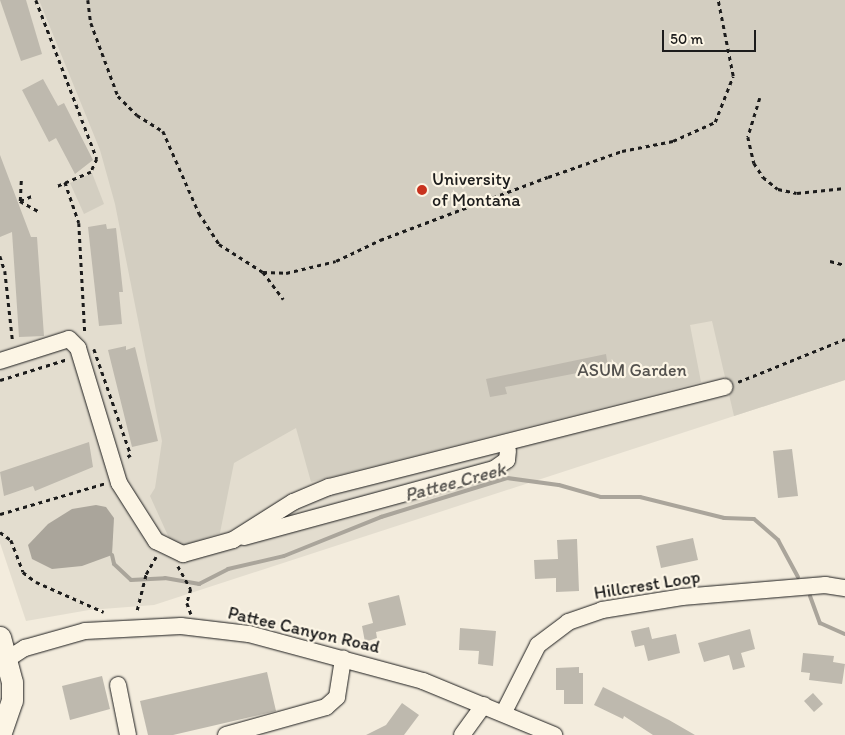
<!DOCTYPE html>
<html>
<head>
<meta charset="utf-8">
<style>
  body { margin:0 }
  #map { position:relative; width:845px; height:735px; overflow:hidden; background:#f3ecdd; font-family:Itim,sans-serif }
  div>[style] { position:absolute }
  .built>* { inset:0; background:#e3ddcf }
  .green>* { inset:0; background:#d3cec1 }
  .water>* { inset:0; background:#aaa59b }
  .stream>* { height:4px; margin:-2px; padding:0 2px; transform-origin:2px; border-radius:2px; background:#aaa59b }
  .building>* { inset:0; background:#beb9ae }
  .path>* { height:2.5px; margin-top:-1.25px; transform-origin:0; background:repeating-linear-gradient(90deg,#1c1c1c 0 4px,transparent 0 8px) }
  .roads { filter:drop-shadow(0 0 1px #1c1c1c) drop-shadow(0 0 1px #1c1c1c) }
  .minor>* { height:16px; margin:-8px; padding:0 8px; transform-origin:8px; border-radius:8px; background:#fcf5e5 }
  .major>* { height:21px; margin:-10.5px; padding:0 10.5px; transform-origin:10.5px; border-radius:10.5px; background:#fcf5e5 }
  .dots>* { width:14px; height:14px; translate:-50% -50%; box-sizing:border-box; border:2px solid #fcf5e5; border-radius:50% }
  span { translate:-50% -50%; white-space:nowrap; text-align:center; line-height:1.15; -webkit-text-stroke:4.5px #fcf5e5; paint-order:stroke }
  .poi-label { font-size:18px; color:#1c1c1c }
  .left { translate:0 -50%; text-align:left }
  .park-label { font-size:18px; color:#53514e }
  .street-label { font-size:18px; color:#1c1c1c }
  .water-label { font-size:19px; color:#55534f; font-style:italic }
  .scale { position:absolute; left:662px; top:30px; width:94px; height:22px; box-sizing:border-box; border:2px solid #1c1c1c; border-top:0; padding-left:6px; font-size:15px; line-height:18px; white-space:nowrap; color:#1c1c1c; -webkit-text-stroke:4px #fcf5e5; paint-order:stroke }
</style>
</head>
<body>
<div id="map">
  <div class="built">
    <i style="clip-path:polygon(0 0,845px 0,845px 380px,154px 605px,89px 610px,26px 621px,0 543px)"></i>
  </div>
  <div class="green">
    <i style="clip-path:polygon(39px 0,845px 0,845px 380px,734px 416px,712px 321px,690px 325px,701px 382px,311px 482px,296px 428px,234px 463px,220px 533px,174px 549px,150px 496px,155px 488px,162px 441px,115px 204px,100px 150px)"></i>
    <i style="clip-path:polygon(92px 173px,104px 204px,84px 214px,70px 183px)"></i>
  </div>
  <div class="water">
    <i style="clip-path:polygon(96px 505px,106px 507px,114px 518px,112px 555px,82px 566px,52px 569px,32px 559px,28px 545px,48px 524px,72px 509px)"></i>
  </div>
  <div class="stream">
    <i style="left:112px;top:555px;width:9px;rotate:77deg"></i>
    <i style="left:114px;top:564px;width:23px;rotate:43deg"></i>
    <i style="left:131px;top:580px;width:34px;rotate:-3deg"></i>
    <i style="left:165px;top:578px;width:35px;rotate:10deg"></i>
    <i style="left:199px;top:584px;width:33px;rotate:-27deg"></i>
    <i style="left:228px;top:569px;width:57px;rotate:-13.1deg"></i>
    <i style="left:284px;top:556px;width:105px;rotate:-21.9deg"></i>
    <i style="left:381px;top:517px;width:132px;rotate:-17.2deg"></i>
    <i style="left:507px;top:478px;width:52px;rotate:7.7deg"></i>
    <i style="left:559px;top:485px;width:44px;rotate:15.9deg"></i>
    <i style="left:601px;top:497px;width:39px"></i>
    <i style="left:640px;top:497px;width:87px;rotate:14deg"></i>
    <i style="left:724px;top:518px;width:30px;rotate:2deg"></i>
    <i style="left:754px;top:519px;width:32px;rotate:41deg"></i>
    <i style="left:778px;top:540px;width:42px;rotate:61.6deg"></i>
    <i style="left:810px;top:596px;width:29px;rotate:70deg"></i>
    <i style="left:820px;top:623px;width:27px;rotate:24deg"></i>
  </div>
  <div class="building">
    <i style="clip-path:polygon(0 0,26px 0,42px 54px,21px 61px)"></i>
    <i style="clip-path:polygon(43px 79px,58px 106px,64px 103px,93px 160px,75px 174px,56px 138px,49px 142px,22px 90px)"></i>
    <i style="clip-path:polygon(0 155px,31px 237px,37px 237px,44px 336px,19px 337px,12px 232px,0 237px)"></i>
    <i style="clip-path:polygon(106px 224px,107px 229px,116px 228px,123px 292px,119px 292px,122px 324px,99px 326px,88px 227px)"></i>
    <i style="clip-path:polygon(126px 346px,126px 350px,135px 347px,158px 441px,132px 447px,108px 350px)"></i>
    <i style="clip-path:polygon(606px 354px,608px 367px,505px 387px,507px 394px,490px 397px,486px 379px)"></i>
    <i style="clip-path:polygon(89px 442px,93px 467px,35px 491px,33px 486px,4px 496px,0 472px)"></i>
    <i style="clip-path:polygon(792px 449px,798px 496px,778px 498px,773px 451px)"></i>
    <i style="clip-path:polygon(693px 538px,698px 560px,661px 568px,656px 546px)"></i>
    <i style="clip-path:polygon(577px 539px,579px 591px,556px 592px,556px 578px,535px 579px,534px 560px,558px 559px,557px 540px)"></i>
    <i style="clip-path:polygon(399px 595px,406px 625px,376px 632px,377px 638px,365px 642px,362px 626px,373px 623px,368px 603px)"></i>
    <i style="clip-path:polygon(649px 627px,652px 639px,676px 634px,680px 653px,648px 661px,644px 645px,635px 647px,631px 631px)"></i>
    <i style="clip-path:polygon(460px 628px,496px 631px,493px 666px,478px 664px,479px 651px,459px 650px)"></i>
    <i style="clip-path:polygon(750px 629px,755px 649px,741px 653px,745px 667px,733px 670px,729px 655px,704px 662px,698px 643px)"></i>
    <i style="clip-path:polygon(803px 653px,834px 656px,833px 662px,845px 664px,842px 684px,809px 680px,810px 673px,801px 672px)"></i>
    <i style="clip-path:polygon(579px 667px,579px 673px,583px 673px,583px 704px,564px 704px,564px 690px,556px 690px,556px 668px)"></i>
    <i style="clip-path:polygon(267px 672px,276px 711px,173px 735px,148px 735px,140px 701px)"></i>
    <i style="clip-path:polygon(102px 676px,110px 709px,70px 720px,62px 686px)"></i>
    <i style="clip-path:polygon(603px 687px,669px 720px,695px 735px,653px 735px,624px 716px,623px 719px,594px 705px)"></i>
    <i style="clip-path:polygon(813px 693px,823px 704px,814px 712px,804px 701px)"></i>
    <i style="clip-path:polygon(402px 703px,419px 715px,404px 735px,366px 735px,386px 725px)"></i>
  </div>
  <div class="path">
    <i style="left:36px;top:0;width:170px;rotate:69deg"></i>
    <i style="left:97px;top:159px;width:14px;rotate:115deg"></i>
    <i style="left:91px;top:172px;width:39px;rotate:157deg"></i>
    <i style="left:88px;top:0;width:23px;rotate:83deg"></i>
    <i style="left:91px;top:23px;width:78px;rotate:69.7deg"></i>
    <i style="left:118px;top:96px;width:27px;rotate:45deg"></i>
    <i style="left:137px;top:115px;width:31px;rotate:32deg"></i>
    <i style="left:163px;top:131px;width:90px;rotate:66.3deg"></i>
    <i style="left:199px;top:213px;width:37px;rotate:57deg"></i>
    <i style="left:219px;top:244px;width:52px;rotate:32.5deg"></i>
    <i style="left:263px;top:272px;width:23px;rotate:2deg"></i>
    <i style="left:286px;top:273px;width:51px;rotate:-13.5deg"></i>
    <i style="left:336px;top:261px;width:49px;rotate:-25.5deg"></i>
    <i style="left:380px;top:240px;width:179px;rotate:-20.6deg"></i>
    <i style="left:548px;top:177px;width:78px;rotate:-19.4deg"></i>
    <i style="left:622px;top:151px;width:52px;rotate:-11.1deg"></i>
    <i style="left:673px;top:141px;width:46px;rotate:-24.3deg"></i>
    <i style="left:715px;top:122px;width:49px;rotate:-68.6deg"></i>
    <i style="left:733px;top:76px;width:77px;rotate:-101.2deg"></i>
    <i style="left:760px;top:98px;width:41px;rotate:107.1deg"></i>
    <i style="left:748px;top:137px;width:27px;rotate:77deg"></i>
    <i style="left:754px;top:163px;width:17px;rotate:57deg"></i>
    <i style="left:763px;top:177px;width:19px;rotate:39deg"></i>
    <i style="left:778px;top:189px;width:19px;rotate:12deg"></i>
    <i style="left:797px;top:193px;width:48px;rotate:-5.9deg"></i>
    <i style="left:65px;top:182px;width:43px;rotate:71.1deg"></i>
    <i style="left:79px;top:223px;width:111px;rotate:86.9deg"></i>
    <i style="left:20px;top:201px;width:21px;rotate:29deg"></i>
    <i style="left:20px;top:201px;width:21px;rotate:-87deg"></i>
    <i style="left:20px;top:201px;width:13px;rotate:-23deg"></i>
    <i style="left:0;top:256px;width:16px;rotate:72deg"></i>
    <i style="left:5px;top:271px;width:72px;rotate:83.7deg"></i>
    <i style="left:830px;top:261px;width:16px;rotate:15deg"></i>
    <i style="left:263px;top:272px;width:34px;rotate:53deg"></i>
    <i style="left:94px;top:349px;width:112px;rotate:70.8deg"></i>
    <i style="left:131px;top:455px;width:7px;rotate:146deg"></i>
    <i style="left:0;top:380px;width:71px;rotate:-17.2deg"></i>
    <i style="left:738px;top:382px;width:115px;rotate:-21.9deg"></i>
    <i style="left:0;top:514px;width:110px;rotate:-16.3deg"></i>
    <i style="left:0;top:532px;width:14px;rotate:36deg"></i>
    <i style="left:11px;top:540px;width:34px;rotate:69deg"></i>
    <i style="left:23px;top:572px;width:16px;rotate:38deg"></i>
    <i style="left:36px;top:582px;width:74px;rotate:23.8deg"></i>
    <i style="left:178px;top:566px;width:26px;rotate:61deg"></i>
    <i style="left:191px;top:589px;width:15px;rotate:106deg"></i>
    <i style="left:187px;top:603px;width:12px;rotate:70deg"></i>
    <i style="left:137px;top:610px;width:37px;rotate:-76deg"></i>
    <i style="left:146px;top:574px;width:20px;rotate:-60deg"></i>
  </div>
  <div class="roads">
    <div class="minor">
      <i style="left:0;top:361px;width:72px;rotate:-17.7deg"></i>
      <i style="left:69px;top:339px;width:13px;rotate:45deg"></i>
      <i style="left:78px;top:348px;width:141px;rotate:73.1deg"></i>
      <i style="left:119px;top:483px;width:69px;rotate:57.5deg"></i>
      <i style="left:156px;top:541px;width:30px;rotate:26deg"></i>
      <i style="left:183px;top:554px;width:52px;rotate:-15.6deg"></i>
      <i style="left:233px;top:540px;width:71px;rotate:-32.3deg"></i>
      <i style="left:293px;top:502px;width:39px;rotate:-23deg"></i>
      <i style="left:329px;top:487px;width:408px;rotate:-14.2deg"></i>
      <i style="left:244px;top:537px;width:259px;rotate:-15.2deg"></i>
      <i style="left:494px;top:469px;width:16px;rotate:-35deg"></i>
      <i style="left:507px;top:460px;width:9px;rotate:-84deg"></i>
      <i style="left:0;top:664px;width:30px;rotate:-33deg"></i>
      <i style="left:25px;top:648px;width:62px;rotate:-15.8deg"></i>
      <i style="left:85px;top:631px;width:96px;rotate:-3deg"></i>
      <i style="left:181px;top:626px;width:68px;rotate:6.7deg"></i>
      <i style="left:249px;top:634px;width:180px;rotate:15.1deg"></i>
      <i style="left:423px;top:681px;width:142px;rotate:22.4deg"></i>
      <i style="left:118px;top:685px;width:51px;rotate:78.7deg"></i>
      <i style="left:504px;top:712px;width:75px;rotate:-63.1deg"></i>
      <i style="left:538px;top:645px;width:38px;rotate:-37deg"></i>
      <i style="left:568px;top:622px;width:36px;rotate:-19deg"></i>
      <i style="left:602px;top:610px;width:81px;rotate:-9.2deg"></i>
      <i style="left:682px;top:597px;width:144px;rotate:-4.8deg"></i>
      <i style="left:825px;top:585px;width:20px;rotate:9deg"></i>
      <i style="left:226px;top:735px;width:104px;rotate:-15.6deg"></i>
      <i style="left:326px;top:707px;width:15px;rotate:-42deg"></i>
      <i style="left:337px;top:697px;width:39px;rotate:-81deg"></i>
      <i style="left:462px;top:735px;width:37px;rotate:-54deg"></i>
    </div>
    <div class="major">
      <i style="left:0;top:637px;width:47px;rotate:75.1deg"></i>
      <i style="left:12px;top:682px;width:18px;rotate:90deg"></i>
      <i style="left:12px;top:700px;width:37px;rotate:109deg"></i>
    </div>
  </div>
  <div class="dots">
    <i style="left:422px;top:190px;background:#c8321e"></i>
  </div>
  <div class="poi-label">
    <span class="left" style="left:432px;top:190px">University<br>of Montana</span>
  </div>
  <div class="park-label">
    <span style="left:632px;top:370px">ASUM Garden</span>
  </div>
  <div class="street-label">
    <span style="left:647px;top:585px;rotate:-9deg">Hillcrest Loop</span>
    <span style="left:304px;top:630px;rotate:13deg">Pattee Canyon Road</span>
  </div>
  <div class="water-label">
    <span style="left:455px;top:482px;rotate:-15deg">Pattee Creek</span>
  </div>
  <div class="scale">50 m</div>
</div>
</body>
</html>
